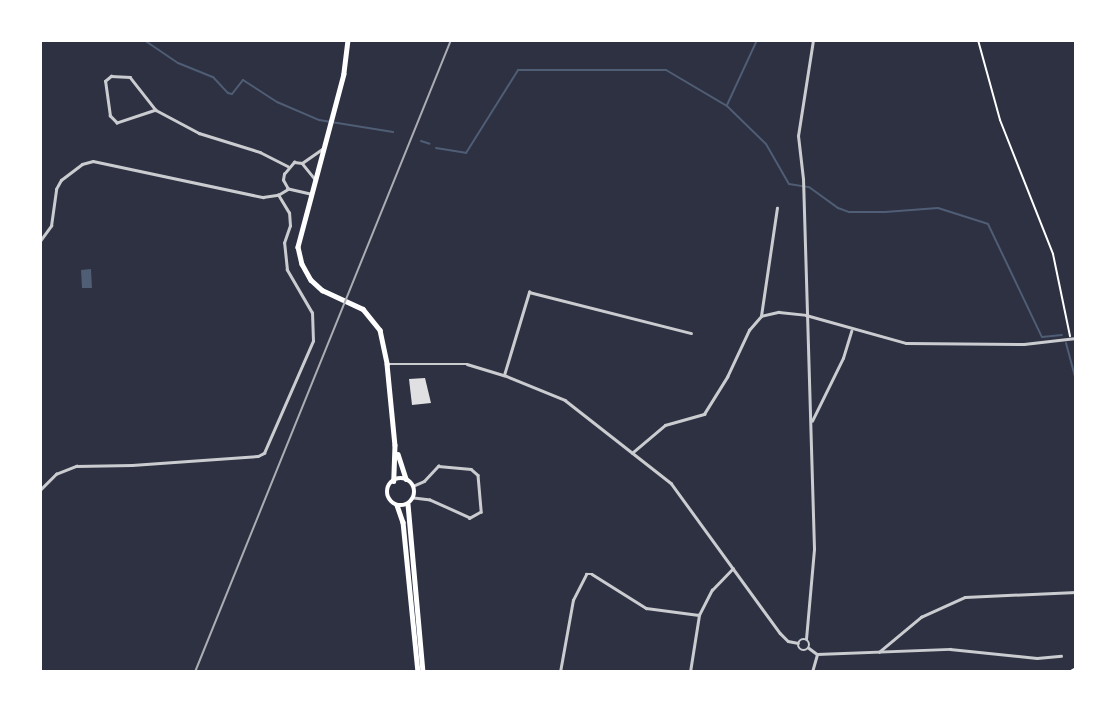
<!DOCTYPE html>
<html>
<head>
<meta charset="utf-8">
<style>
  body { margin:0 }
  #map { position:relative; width:1116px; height:712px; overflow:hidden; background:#2d3142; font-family:Barlow,sans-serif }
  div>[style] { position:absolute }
  .water>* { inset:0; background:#4f5d75 }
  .stream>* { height:2px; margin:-1px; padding:0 1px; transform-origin:1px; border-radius:1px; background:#4f5d75 }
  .building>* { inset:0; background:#e0e0e3 }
  .path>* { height:2px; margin:-1px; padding:0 1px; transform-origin:1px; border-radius:1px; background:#fff }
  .minor>* { height:2.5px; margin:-1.25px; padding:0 1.25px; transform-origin:1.25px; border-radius:1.25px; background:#caccd0 }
  .minor>.ring { margin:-1.25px; padding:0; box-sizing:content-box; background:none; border:2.5px solid #caccd0; border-radius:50% }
  .secondary>* { height:4.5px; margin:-2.25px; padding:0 2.25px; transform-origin:2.25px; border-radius:2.25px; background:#fff }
  .secondary>.ring { margin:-2.25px; padding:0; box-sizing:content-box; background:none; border:4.5px solid #fff; border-radius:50% }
  .primary>* { height:4.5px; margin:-2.25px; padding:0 2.25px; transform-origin:2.25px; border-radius:2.25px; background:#fff }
  .rail>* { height:2px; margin:-1px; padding:0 1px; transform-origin:1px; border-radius:1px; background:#abadb3 }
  span { translate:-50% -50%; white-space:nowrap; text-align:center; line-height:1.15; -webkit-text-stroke:5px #fff; paint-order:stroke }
  .frame { position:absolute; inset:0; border:42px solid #fff; pointer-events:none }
</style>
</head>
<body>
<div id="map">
  <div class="water">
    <i style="clip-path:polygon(91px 269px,92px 288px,82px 288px,81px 270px)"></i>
  </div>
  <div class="stream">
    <i style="left:144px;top:40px;width:41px;rotate:34.1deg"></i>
    <i style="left:178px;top:63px;width:38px;rotate:22deg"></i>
    <i style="left:213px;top:77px;width:22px;rotate:47deg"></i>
    <i style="left:228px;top:93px;width:4px;rotate:14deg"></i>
    <i style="left:232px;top:94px;width:18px;rotate:-52deg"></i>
    <i style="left:243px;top:80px;width:40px;rotate:32.9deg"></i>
    <i style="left:277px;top:102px;width:46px;rotate:23.2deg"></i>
    <i style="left:319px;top:120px;width:75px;rotate:9.2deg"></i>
    <i style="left:727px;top:105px;width:72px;rotate:-65.2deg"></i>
    <i style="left:421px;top:141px;width:9px;rotate:18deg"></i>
    <i style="left:436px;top:148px;width:30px;rotate:9deg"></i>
    <i style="left:466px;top:153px;width:98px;rotate:-57.9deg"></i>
    <i style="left:518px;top:70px;width:148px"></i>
    <i style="left:666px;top:70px;width:71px;rotate:30.5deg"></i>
    <i style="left:727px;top:106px;width:54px;rotate:44.3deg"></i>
    <i style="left:766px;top:144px;width:46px;rotate:60.1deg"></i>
    <i style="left:789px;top:184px;width:20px;rotate:9deg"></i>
    <i style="left:809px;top:187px;width:36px;rotate:36deg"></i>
    <i style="left:838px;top:208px;width:12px;rotate:20deg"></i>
    <i style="left:849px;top:212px;width:36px"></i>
    <i style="left:885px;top:212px;width:53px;rotate:-4.3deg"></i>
    <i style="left:938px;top:208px;width:52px;rotate:17.7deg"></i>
    <i style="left:988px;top:224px;width:125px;rotate:64.5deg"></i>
    <i style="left:1042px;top:337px;width:20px;rotate:-6deg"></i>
    <i style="left:1066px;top:343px;width:38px;rotate:75deg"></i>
  </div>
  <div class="building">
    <i style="clip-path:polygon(425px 378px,431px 403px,412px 405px,409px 379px)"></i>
  </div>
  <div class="path">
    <i style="left:978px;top:40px;width:83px;rotate:74.6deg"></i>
    <i style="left:1000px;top:120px;width:144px;rotate:68.4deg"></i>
    <i style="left:1053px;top:254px;width:84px;rotate:78.3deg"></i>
  </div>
  <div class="minor">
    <i style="left:156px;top:110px;width:41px;rotate:161.6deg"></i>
    <i style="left:117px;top:123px;width:10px;rotate:-135deg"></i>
    <i style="left:110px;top:116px;width:35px;rotate:-98deg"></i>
    <i style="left:105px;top:81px;width:8px;rotate:-40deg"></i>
    <i style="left:111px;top:76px;width:19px;rotate:3deg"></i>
    <i style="left:130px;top:77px;width:42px;rotate:51.8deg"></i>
    <i style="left:156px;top:110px;width:49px;rotate:28.1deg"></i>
    <i style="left:199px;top:133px;width:64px;rotate:17.3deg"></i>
    <i style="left:260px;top:152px;width:31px;rotate:27deg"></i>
    <i style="left:302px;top:163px;width:24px;rotate:-35deg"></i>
    <i style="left:310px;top:194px;width:23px;rotate:-167deg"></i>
    <i style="left:288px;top:189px;width:10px;rotate:-119deg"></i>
    <i style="left:283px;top:180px;width:6px;rotate:-81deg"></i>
    <i style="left:284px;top:174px;width:16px;rotate:-50deg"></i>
    <i style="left:294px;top:162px;width:8px;rotate:7deg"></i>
    <i style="left:302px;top:163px;width:21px;rotate:51deg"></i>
    <i style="left:40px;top:241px;width:19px;rotate:-54deg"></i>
    <i style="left:51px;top:226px;width:37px;rotate:-82deg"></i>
    <i style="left:56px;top:189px;width:10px;rotate:-61deg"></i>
    <i style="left:61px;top:180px;width:26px;rotate:-37deg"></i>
    <i style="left:82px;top:164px;width:11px;rotate:-15deg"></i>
    <i style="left:93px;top:161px;width:174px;rotate:12deg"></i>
    <i style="left:263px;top:197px;width:15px;rotate:-8deg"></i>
    <i style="left:278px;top:195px;width:12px;rotate:-31deg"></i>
    <i style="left:761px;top:316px;width:109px;rotate:-81.6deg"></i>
    <i style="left:387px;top:364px;width:80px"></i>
    <i style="left:467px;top:364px;width:39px;rotate:17deg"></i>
    <i style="left:504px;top:375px;width:66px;rotate:22.3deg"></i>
    <i style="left:565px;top:400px;width:135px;rotate:38.1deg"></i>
    <i style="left:671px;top:483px;width:185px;rotate:54deg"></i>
    <i style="left:780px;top:633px;width:11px;rotate:45deg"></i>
    <i style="left:788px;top:641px;width:10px;rotate:11deg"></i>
    <i style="left:504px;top:375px;width:87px;rotate:-73.2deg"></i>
    <i style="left:529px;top:292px;width:167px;rotate:14.2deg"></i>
    <i style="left:812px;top:421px;width:70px;rotate:-63.8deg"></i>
    <i style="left:843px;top:358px;width:28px;rotate:-73deg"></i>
    <i style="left:632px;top:453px;width:43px;rotate:-40.3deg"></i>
    <i style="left:665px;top:425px;width:41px;rotate:-15.8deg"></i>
    <i style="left:704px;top:414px;width:44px;rotate:-58.1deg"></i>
    <i style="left:727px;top:377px;width:52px;rotate:-64.9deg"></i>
    <i style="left:749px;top:330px;width:18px;rotate:-49deg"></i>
    <i style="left:761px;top:316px;width:18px;rotate:-13deg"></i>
    <i style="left:779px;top:312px;width:27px;rotate:6deg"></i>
    <i style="left:806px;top:315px;width:104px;rotate:15.6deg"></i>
    <i style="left:906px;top:343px;width:118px;rotate:0.5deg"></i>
    <i style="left:1024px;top:344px;width:52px;rotate:-6.6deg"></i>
    <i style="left:413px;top:486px;width:12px;rotate:-24deg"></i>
    <i style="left:424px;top:481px;width:21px;rotate:-47deg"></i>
    <i style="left:438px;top:466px;width:33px;rotate:5deg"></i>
    <i style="left:471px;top:469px;width:9px;rotate:41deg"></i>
    <i style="left:478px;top:475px;width:37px;rotate:85deg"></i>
    <i style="left:481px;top:512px;width:13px;rotate:151deg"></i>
    <i style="left:470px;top:518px;width:44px;rotate:-155.8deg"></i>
    <i style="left:430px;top:500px;width:16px;rotate:-173deg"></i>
    <i style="left:40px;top:490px;width:23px;rotate:-45deg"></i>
    <i style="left:56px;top:474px;width:22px;rotate:-22deg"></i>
    <i style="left:76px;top:466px;width:56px;rotate:-1deg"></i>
    <i style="left:132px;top:465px;width:126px;rotate:-4.1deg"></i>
    <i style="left:258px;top:456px;width:7px;rotate:-27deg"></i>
    <i style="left:264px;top:453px;width:122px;rotate:-66.4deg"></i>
    <i style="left:313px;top:341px;width:28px;rotate:-92deg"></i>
    <i style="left:312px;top:313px;width:50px;rotate:-120.2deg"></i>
    <i style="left:287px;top:270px;width:27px;rotate:-96deg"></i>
    <i style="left:284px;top:243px;width:18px;rotate:-71deg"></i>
    <i style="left:290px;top:226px;width:13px;rotate:-94deg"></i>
    <i style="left:289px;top:213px;width:21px;rotate:-121deg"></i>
    <i class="ring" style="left:798px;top:639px;width:9.5px;height:9.5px"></i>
    <i style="left:806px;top:639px;width:90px;rotate:-84.9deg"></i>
    <i style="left:814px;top:549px;width:370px;rotate:-91.7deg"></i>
    <i style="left:803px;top:179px;width:43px;rotate:-96.6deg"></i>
    <i style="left:798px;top:136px;width:97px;rotate:-81.1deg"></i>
    <i style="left:809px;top:648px;width:10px;rotate:37deg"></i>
    <i style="left:817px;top:654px;width:133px;rotate:-2.2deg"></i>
    <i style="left:950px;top:649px;width:87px;rotate:5.9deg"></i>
    <i style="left:1037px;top:658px;width:24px;rotate:-5deg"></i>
    <i style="left:879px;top:652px;width:55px;rotate:-39.8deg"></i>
    <i style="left:921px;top:617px;width:48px;rotate:-24.4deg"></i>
    <i style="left:965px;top:597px;width:111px;rotate:-2.6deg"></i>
    <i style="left:560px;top:672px;width:73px;rotate:-79.8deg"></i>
    <i style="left:573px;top:600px;width:29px;rotate:-63deg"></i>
    <i style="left:586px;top:574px;width:6px"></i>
    <i style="left:592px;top:574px;width:64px;rotate:32.2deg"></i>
    <i style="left:646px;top:608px;width:53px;rotate:7.5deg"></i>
    <i style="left:690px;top:672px;width:58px;rotate:-81deg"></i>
    <i style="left:699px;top:615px;width:28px;rotate:-63deg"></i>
    <i style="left:712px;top:590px;width:30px;rotate:-46deg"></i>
    <i style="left:812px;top:672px;width:18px;rotate:-74deg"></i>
  </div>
  <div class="secondary">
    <i style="left:348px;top:40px;width:34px;rotate:97deg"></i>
    <i style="left:344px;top:74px;width:179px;rotate:104.9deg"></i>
    <i style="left:298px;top:247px;width:17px;rotate:77deg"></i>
    <i style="left:302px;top:264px;width:18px;rotate:61deg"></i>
    <i style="left:311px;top:280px;width:15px;rotate:42deg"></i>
    <i style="left:322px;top:290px;width:45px;rotate:24.9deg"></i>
    <i style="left:363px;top:309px;width:27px;rotate:51deg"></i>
    <i style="left:380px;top:330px;width:35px;rotate:78deg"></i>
    <i style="left:387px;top:364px;width:81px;rotate:84.4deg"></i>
    <i style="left:395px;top:445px;width:36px;rotate:92deg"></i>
    <i style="left:398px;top:454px;width:26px;rotate:72deg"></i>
    <i class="ring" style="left:387px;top:478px;width:23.5px;height:23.5px"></i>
    <i style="left:408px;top:504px;width:169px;rotate:84.9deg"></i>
    <i style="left:397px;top:505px;width:18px;rotate:71deg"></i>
    <i style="left:403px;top:522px;width:151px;rotate:84.3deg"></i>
  </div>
  <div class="primary">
    <i style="left:1071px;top:672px;width:6px;rotate:-31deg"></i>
  </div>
  <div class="rail">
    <i style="left:195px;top:672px;width:682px;rotate:-67.95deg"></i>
  </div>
  <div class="frame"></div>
</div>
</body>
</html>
